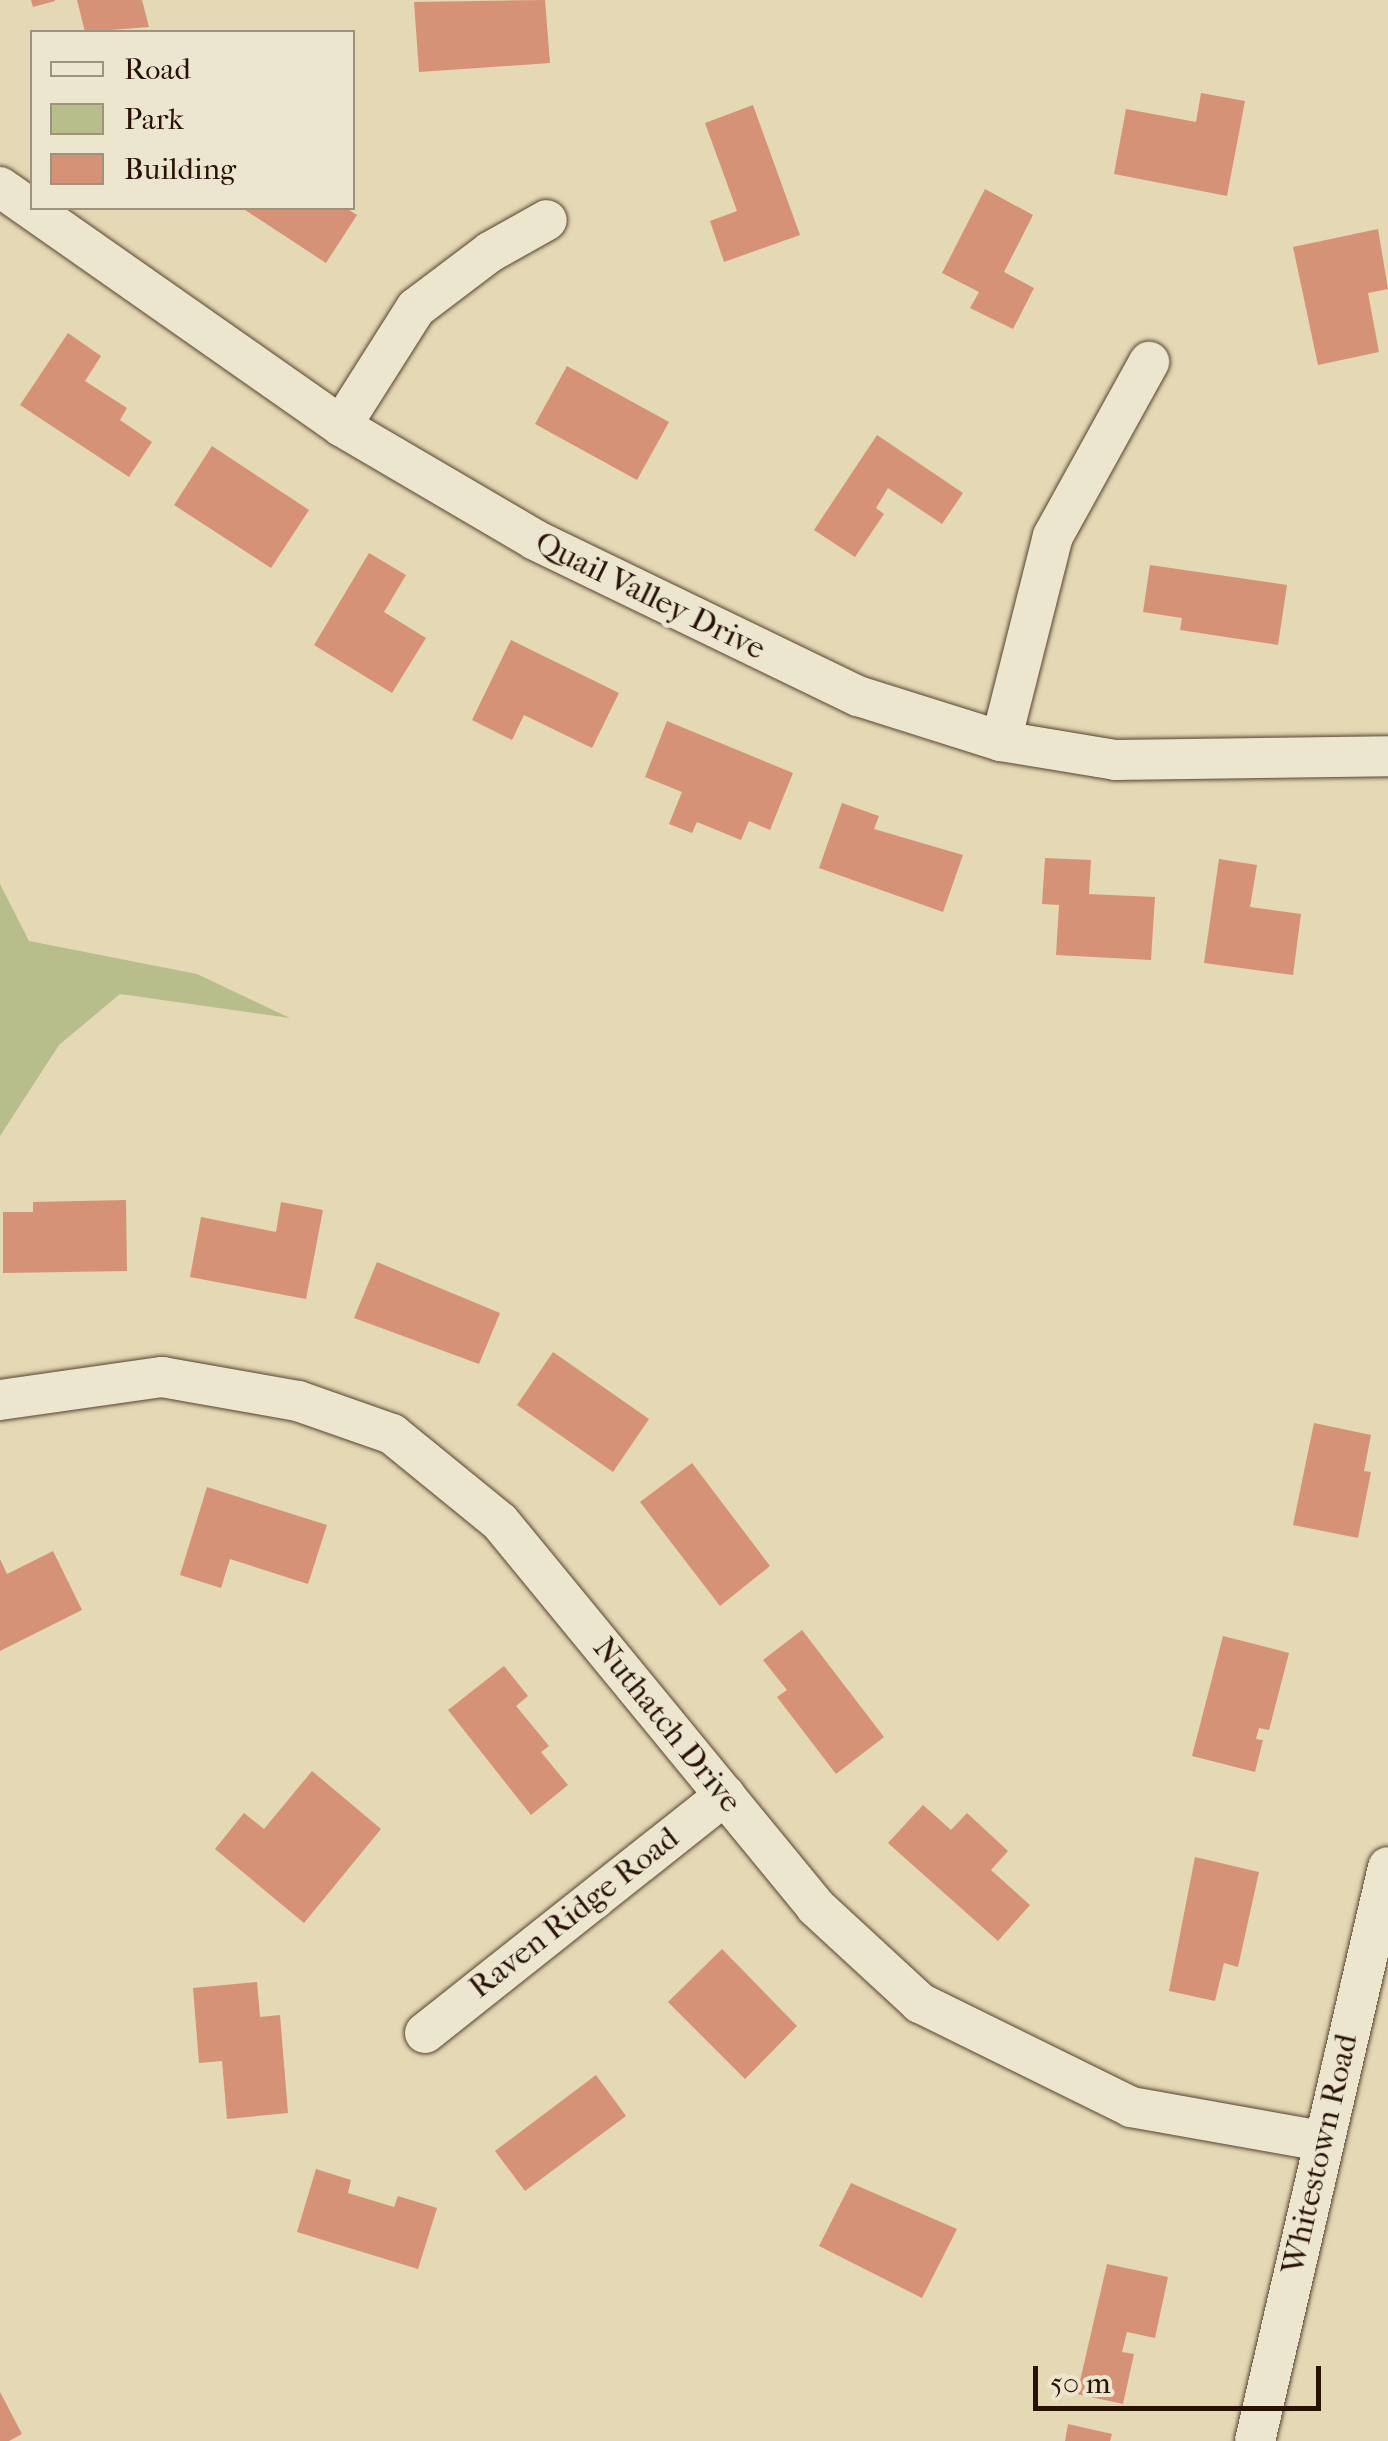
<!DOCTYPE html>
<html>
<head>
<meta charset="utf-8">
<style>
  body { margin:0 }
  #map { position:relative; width:1388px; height:2441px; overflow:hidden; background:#e4d8b5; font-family:"IM FELL French Canon",serif }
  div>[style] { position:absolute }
  .green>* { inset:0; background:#b7be8b }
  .building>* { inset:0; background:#d69277 }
  .roads { filter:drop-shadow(0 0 2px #57442f) drop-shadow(0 0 2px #57442f) }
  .minor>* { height:40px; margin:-20px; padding:0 20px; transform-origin:20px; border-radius:20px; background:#ede6cf }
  span { translate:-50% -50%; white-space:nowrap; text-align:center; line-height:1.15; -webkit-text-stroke:10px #ede6cf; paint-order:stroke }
  .street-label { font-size:32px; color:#281302 }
  .legend { position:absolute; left:30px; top:30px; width:325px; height:180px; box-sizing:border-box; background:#ede6cf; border:2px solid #9e927d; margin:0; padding:12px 18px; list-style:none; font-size:30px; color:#281302 }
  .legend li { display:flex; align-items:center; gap:20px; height:50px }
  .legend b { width:50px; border:2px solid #9e927d }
  .scale { position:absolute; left:1033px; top:2366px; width:288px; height:45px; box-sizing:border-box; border:5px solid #281302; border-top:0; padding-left:12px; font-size:30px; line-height:35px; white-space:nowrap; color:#281302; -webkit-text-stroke:8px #ede6cf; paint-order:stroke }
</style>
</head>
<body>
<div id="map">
  <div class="green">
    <i style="clip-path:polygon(0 884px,29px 941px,197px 974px,290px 1018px,120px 994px,59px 1045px,0 1136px)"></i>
  </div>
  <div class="building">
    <i style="clip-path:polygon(31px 0,55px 0,55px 1px,33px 7px)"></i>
    <i style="clip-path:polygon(77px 0,142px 0,149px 27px,85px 32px)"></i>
    <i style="clip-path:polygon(545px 0,550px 63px,419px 72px,414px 2px)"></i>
    <i style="clip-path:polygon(1201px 93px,1245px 101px,1227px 196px,1114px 174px,1126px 109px,1196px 122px)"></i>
    <i style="clip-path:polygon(753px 105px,800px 235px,724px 262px,710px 221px,737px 211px,705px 123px)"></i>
    <i style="clip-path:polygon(985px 189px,1033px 215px,1004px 272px,1034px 288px,1013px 329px,970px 308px,979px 292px,942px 273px)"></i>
    <i style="clip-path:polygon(242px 208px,346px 208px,357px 215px,326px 263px)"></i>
    <i style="clip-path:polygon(1378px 229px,1388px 289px,1368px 293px,1379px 352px,1318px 365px,1293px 247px)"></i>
    <i style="clip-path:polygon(68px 333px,101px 356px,85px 381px,127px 408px,120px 420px,152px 442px,129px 477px,20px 405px)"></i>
    <i style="clip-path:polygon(567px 366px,669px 422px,637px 480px,535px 424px)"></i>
    <i style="clip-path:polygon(877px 435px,963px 493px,942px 524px,888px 488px,876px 508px,884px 514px,855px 557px,814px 530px)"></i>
    <i style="clip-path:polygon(212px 446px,309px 510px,271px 568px,174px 505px)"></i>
    <i style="clip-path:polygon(369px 553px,406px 575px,384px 612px,426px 638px,392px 693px,314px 645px)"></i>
    <i style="clip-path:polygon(1150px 565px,1287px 585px,1278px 645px,1180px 630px,1182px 618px,1143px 612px)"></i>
    <i style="clip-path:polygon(511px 640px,619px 693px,592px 748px,524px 715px,512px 740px,472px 720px)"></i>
    <i style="clip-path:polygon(667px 721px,793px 773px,770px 830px,749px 821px,741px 840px,697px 822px,692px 833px,669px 824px,682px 792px,645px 777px)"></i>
    <i style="clip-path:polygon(842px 803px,879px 816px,874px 829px,963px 855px,943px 912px,819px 868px)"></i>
    <i style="clip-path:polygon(1045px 858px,1091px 860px,1089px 894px,1155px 897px,1151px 960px,1056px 955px,1059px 905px,1042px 904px)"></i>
    <i style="clip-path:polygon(1219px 859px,1257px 865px,1250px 907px,1301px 914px,1293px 975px,1204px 963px)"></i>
    <i style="clip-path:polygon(126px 1200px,127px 1271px,3px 1273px,3px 1212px,33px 1212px,33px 1202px)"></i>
    <i style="clip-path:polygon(281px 1202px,323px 1210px,306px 1299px,190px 1277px,201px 1217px,276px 1232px)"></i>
    <i style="clip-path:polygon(377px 1262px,500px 1313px,479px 1364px,354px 1318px)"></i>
    <i style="clip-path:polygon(553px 1352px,649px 1419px,613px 1472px,517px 1405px)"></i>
    <i style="clip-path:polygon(1314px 1423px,1371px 1435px,1364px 1471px,1371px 1472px,1358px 1538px,1293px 1525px)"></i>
    <i style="clip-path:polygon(692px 1463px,770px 1566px,720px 1606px,640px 1502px)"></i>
    <i style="clip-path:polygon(207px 1487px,327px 1525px,308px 1584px,230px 1559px,221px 1588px,180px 1575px)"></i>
    <i style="clip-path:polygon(53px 1551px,82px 1610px,0 1651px,0 1559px,7px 1574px)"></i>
    <i style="clip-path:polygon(802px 1630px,884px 1737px,836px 1774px,777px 1697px,787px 1690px,763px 1660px)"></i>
    <i style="clip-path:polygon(1223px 1636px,1289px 1653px,1269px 1730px,1259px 1728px,1256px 1739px,1263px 1740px,1255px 1772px,1192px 1756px)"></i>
    <i style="clip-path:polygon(504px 1666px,528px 1696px,516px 1706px,549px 1746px,541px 1752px,568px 1785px,531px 1815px,448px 1710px)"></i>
    <i style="clip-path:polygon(312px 1771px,381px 1829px,304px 1923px,215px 1849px,244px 1813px,264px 1829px)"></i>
    <i style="clip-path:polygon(923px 1805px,951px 1830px,967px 1813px,1008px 1851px,991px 1870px,1030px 1905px,998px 1941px,888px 1843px)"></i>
    <i style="clip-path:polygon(1195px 1857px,1259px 1872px,1238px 1967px,1224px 1963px,1215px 2001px,1169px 1991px)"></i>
    <i style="clip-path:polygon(722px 1949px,797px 2026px,745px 2079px,668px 2002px)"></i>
    <i style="clip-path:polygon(257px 1982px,260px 2017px,280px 2015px,288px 2113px,227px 2119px,222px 2061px,199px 2063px,193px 1988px)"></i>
    <i style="clip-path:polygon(596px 2075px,626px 2116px,525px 2191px,495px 2151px)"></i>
    <i style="clip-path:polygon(316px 2169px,351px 2180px,348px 2193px,394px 2207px,398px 2196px,437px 2208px,418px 2269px,297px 2232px)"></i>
    <i style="clip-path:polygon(851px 2183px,957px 2229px,922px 2298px,819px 2246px)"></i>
    <i style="clip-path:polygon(1107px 2264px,1168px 2277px,1155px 2338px,1127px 2332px,1122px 2352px,1134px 2354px,1123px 2404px,1077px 2394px)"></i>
    <i style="clip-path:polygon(0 2392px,22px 2434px,9px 2441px,0 2441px)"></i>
    <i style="clip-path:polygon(1068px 2424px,1112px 2434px,1110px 2441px,1065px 2441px)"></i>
  </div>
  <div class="roads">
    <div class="minor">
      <i style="left:0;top:187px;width:416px;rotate:35deg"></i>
      <i style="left:341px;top:426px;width:225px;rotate:30.4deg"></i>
      <i style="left:535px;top:540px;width:359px;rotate:25.8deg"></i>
      <i style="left:858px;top:696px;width:150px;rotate:17.5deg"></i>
      <i style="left:1001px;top:741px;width:117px;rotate:9.4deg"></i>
      <i style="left:1116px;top:760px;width:272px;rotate:-0.8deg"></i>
      <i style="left:341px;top:426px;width:140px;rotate:-57.6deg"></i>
      <i style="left:416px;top:308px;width:93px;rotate:-37.1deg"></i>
      <i style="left:490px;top:252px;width:65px;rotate:-29.3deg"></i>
      <i style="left:1001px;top:741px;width:211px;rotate:-75.8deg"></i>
      <i style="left:1053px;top:536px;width:199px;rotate:-61.1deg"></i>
      <i style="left:0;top:1400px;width:164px;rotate:-8.1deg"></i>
      <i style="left:162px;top:1377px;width:138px;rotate:10deg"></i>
      <i style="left:298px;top:1401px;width:100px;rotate:19.3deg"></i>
      <i style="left:392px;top:1434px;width:139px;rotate:39.2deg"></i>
      <i style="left:500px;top:1522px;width:498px;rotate:50.6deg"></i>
      <i style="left:816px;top:1907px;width:142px;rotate:42.7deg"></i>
      <i style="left:920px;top:2003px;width:235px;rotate:26.2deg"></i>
      <i style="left:1131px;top:2107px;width:193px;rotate:10.1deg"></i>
      <i style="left:425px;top:2033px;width:383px;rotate:-38.4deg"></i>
      <i style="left:1255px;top:2441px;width:589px;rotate:-76.95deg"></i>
    </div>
  </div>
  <div class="street-label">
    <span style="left:650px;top:596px;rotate:26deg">Quail Valley Drive</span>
    <span style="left:667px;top:1725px;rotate:51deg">Nuthatch Drive</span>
    <span style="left:574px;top:1913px;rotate:-38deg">Raven Ridge Road</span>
    <span style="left:1320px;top:2154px;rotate:-77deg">Whitestown Road</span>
  </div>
  <ul class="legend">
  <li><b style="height:12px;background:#ede6cf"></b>Road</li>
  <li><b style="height:28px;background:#b7be8b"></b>Park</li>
  <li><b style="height:28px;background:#d69277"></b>Building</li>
  </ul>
  <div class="scale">50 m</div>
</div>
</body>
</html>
